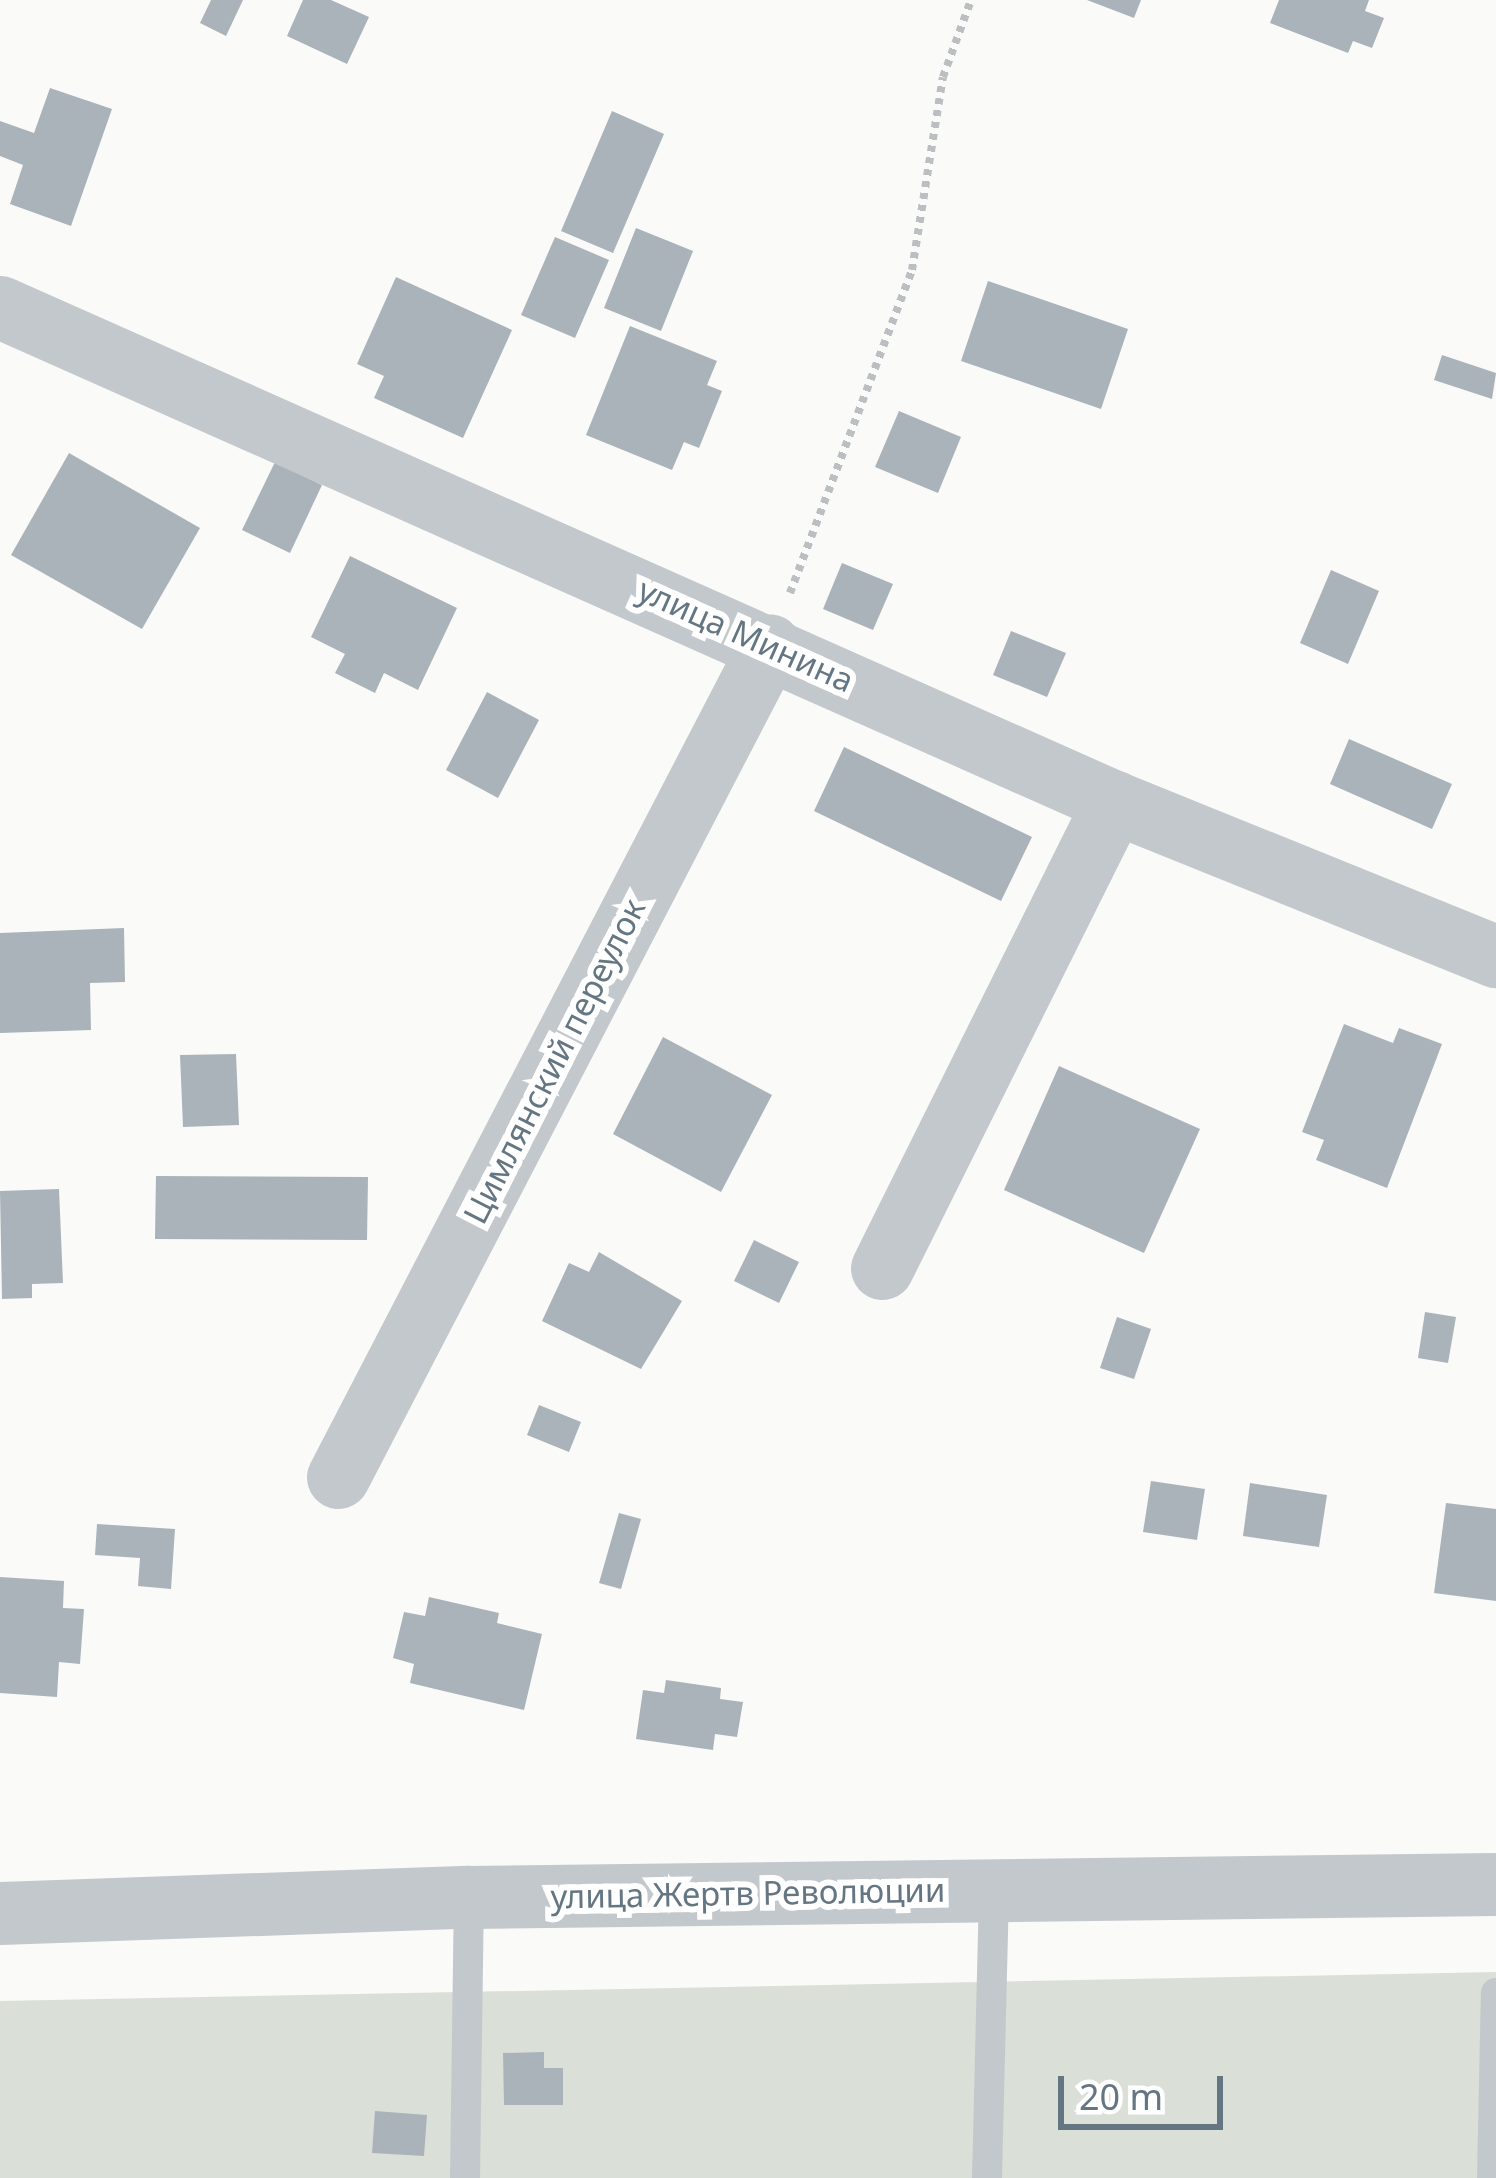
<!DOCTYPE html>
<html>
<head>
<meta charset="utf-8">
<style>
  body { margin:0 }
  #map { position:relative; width:1496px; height:2178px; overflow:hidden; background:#fafaf8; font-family:"Noto Sans",sans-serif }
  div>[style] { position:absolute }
  .green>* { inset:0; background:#dadfd7 }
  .building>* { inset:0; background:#aab3b9 }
  .path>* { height:8px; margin-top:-4px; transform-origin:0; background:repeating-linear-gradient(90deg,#bbbfc2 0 6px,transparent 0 12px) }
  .lane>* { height:30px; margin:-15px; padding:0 15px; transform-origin:15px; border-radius:15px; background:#c3c8cc }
  .street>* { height:63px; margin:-31.5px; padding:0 31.5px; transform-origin:31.5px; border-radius:31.5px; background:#c3c8cc }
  span { translate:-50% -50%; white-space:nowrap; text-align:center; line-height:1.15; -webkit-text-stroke:12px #fff; paint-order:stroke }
  .street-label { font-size:33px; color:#657683 }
  .scale { position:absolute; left:1058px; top:2076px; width:165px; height:54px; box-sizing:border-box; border:6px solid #657683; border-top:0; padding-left:15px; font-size:36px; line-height:42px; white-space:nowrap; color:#657683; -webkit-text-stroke:9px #fff; paint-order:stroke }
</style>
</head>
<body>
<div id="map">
  <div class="green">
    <i style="clip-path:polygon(1496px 1972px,1496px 2178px,0 2178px,0 2001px)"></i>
  </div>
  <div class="building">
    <i style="clip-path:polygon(211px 0,243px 0,226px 36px,200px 23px)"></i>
    <i style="clip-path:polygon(303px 0,331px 0,369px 17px,347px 64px,287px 36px)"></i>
    <i style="clip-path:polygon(1087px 0,1141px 0,1134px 18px)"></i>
    <i style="clip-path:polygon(1279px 0,1369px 0,1365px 11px,1384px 18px,1372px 48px,1353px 41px,1348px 53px,1270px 23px)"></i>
    <i style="clip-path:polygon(50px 88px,112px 109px,71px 226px,10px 204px,23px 165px,0 156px,0 121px,34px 133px)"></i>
    <i style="clip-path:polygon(612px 111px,664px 134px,613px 253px,561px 231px)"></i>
    <i style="clip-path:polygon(636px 228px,693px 251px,661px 331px,604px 308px)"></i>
    <i style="clip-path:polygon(555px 237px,609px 260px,575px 338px,521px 315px)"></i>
    <i style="clip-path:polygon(396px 277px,512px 330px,463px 438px,374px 398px,384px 376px,357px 364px)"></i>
    <i style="clip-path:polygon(988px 281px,1128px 329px,1101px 409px,961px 361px)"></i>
    <i style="clip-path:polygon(630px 326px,717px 361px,707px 385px,722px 391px,699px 448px,684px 442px,672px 470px,586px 435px)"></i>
    <i style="clip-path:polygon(1442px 355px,1496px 373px,1492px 399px,1434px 380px)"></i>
    <i style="clip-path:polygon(899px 411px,961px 437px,938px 493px,875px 467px)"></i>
    <i style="clip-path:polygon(69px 453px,200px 528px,142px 629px,11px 555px)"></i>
    <i style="clip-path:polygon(275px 462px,322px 485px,290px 553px,242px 530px)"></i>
    <i style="clip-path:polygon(350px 556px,457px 608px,418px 690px,384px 673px,375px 693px,335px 673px,345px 654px,311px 637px)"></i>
    <i style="clip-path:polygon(842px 563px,893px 584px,873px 630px,823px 609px)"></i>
    <i style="clip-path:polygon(1331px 570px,1379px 591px,1348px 664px,1300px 643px)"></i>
    <i style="clip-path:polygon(1011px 631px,1066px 653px,1047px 697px,993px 675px)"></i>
    <i style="clip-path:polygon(487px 692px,539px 720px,498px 798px,446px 770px)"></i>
    <i style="clip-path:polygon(1349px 739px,1452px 784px,1432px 829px,1330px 784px)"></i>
    <i style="clip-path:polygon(844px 747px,1032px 837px,1001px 901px,814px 811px)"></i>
    <i style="clip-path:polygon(124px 928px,125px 982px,90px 983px,91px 1030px,0 1033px,0 933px)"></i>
    <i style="clip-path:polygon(1344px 1024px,1393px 1043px,1399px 1028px,1442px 1044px,1387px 1188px,1316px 1160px,1324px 1140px,1302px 1132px)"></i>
    <i style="clip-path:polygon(663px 1037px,772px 1095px,721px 1192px,613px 1134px)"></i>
    <i style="clip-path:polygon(236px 1054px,239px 1125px,183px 1127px,180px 1055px)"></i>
    <i style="clip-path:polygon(1059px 1066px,1200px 1129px,1144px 1253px,1004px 1190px)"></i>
    <i style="clip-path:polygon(156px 1176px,368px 1177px,367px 1240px,155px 1239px)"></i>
    <i style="clip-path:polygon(59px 1189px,63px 1283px,32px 1284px,32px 1298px,2px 1299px,0 1191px)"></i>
    <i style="clip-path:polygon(754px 1240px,799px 1262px,779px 1303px,734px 1281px)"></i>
    <i style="clip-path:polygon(599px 1252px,682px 1301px,641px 1369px,542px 1321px,569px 1263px,589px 1272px)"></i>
    <i style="clip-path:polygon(1425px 1312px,1456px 1317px,1448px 1363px,1418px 1358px)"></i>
    <i style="clip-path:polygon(1117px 1317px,1151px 1329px,1134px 1379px,1100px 1368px)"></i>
    <i style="clip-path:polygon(539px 1405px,581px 1422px,569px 1452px,527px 1435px)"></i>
    <i style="clip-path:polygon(1151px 1481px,1205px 1489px,1197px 1540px,1143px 1532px)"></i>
    <i style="clip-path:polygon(1250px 1483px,1327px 1495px,1319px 1547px,1243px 1536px)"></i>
    <i style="clip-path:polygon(1446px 1503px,1496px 1509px,1496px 1601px,1434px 1593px)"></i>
    <i style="clip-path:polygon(619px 1513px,641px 1519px,621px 1589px,599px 1583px)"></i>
    <i style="clip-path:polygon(97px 1524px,175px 1529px,171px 1589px,138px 1586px,140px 1558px,95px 1555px)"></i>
    <i style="clip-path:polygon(0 1577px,64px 1581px,63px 1608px,84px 1609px,80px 1664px,59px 1662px,57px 1697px,0 1693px)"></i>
    <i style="clip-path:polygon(429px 1597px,499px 1613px,497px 1623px,542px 1634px,524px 1710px,410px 1683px,414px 1664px,393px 1658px,404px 1612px,425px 1616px)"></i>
    <i style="clip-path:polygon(666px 1680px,721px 1688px,720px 1699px,743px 1702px,737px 1737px,715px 1734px,713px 1750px,636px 1739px,643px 1690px,664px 1693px)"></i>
    <i style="clip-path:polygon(544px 2052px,544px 2068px,563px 2068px,563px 2105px,504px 2105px,503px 2053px)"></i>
    <i style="clip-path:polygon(375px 2111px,427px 2115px,424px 2156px,372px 2153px)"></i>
  </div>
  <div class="path">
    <i style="left:790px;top:593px;width:345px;rotate:-69.3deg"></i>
    <i style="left:912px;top:270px;width:195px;rotate:-80.9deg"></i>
    <i style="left:943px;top:77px;width:82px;rotate:-70deg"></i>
  </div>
  <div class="lane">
    <i style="left:465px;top:2178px;width:281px;rotate:-89.2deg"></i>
    <i style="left:987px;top:2178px;width:289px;rotate:-88.6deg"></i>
    <i style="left:1492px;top:2178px;width:185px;rotate:-88.8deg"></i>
  </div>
  <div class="street">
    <i style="left:0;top:307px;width:1219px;rotate:23.96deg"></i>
    <i style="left:1114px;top:802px;width:412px;rotate:22deg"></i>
    <i style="left:882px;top:1268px;width:521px;rotate:-63.53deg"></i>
    <i style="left:338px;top:1477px;width:937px;rotate:-62.56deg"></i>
    <i style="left:0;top:1913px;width:469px;rotate:-2deg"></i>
    <i style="left:469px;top:1897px;width:1027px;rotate:-0.73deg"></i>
  </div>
  <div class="street-label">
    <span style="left:746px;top:635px;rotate:24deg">улица Минина</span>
    <span style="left:554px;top:1061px;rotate:-63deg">Цимлянский переулок</span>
    <span style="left:748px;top:1893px;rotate:-1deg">улица Жертв Революции</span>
  </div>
  <div class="scale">20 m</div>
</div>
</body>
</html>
